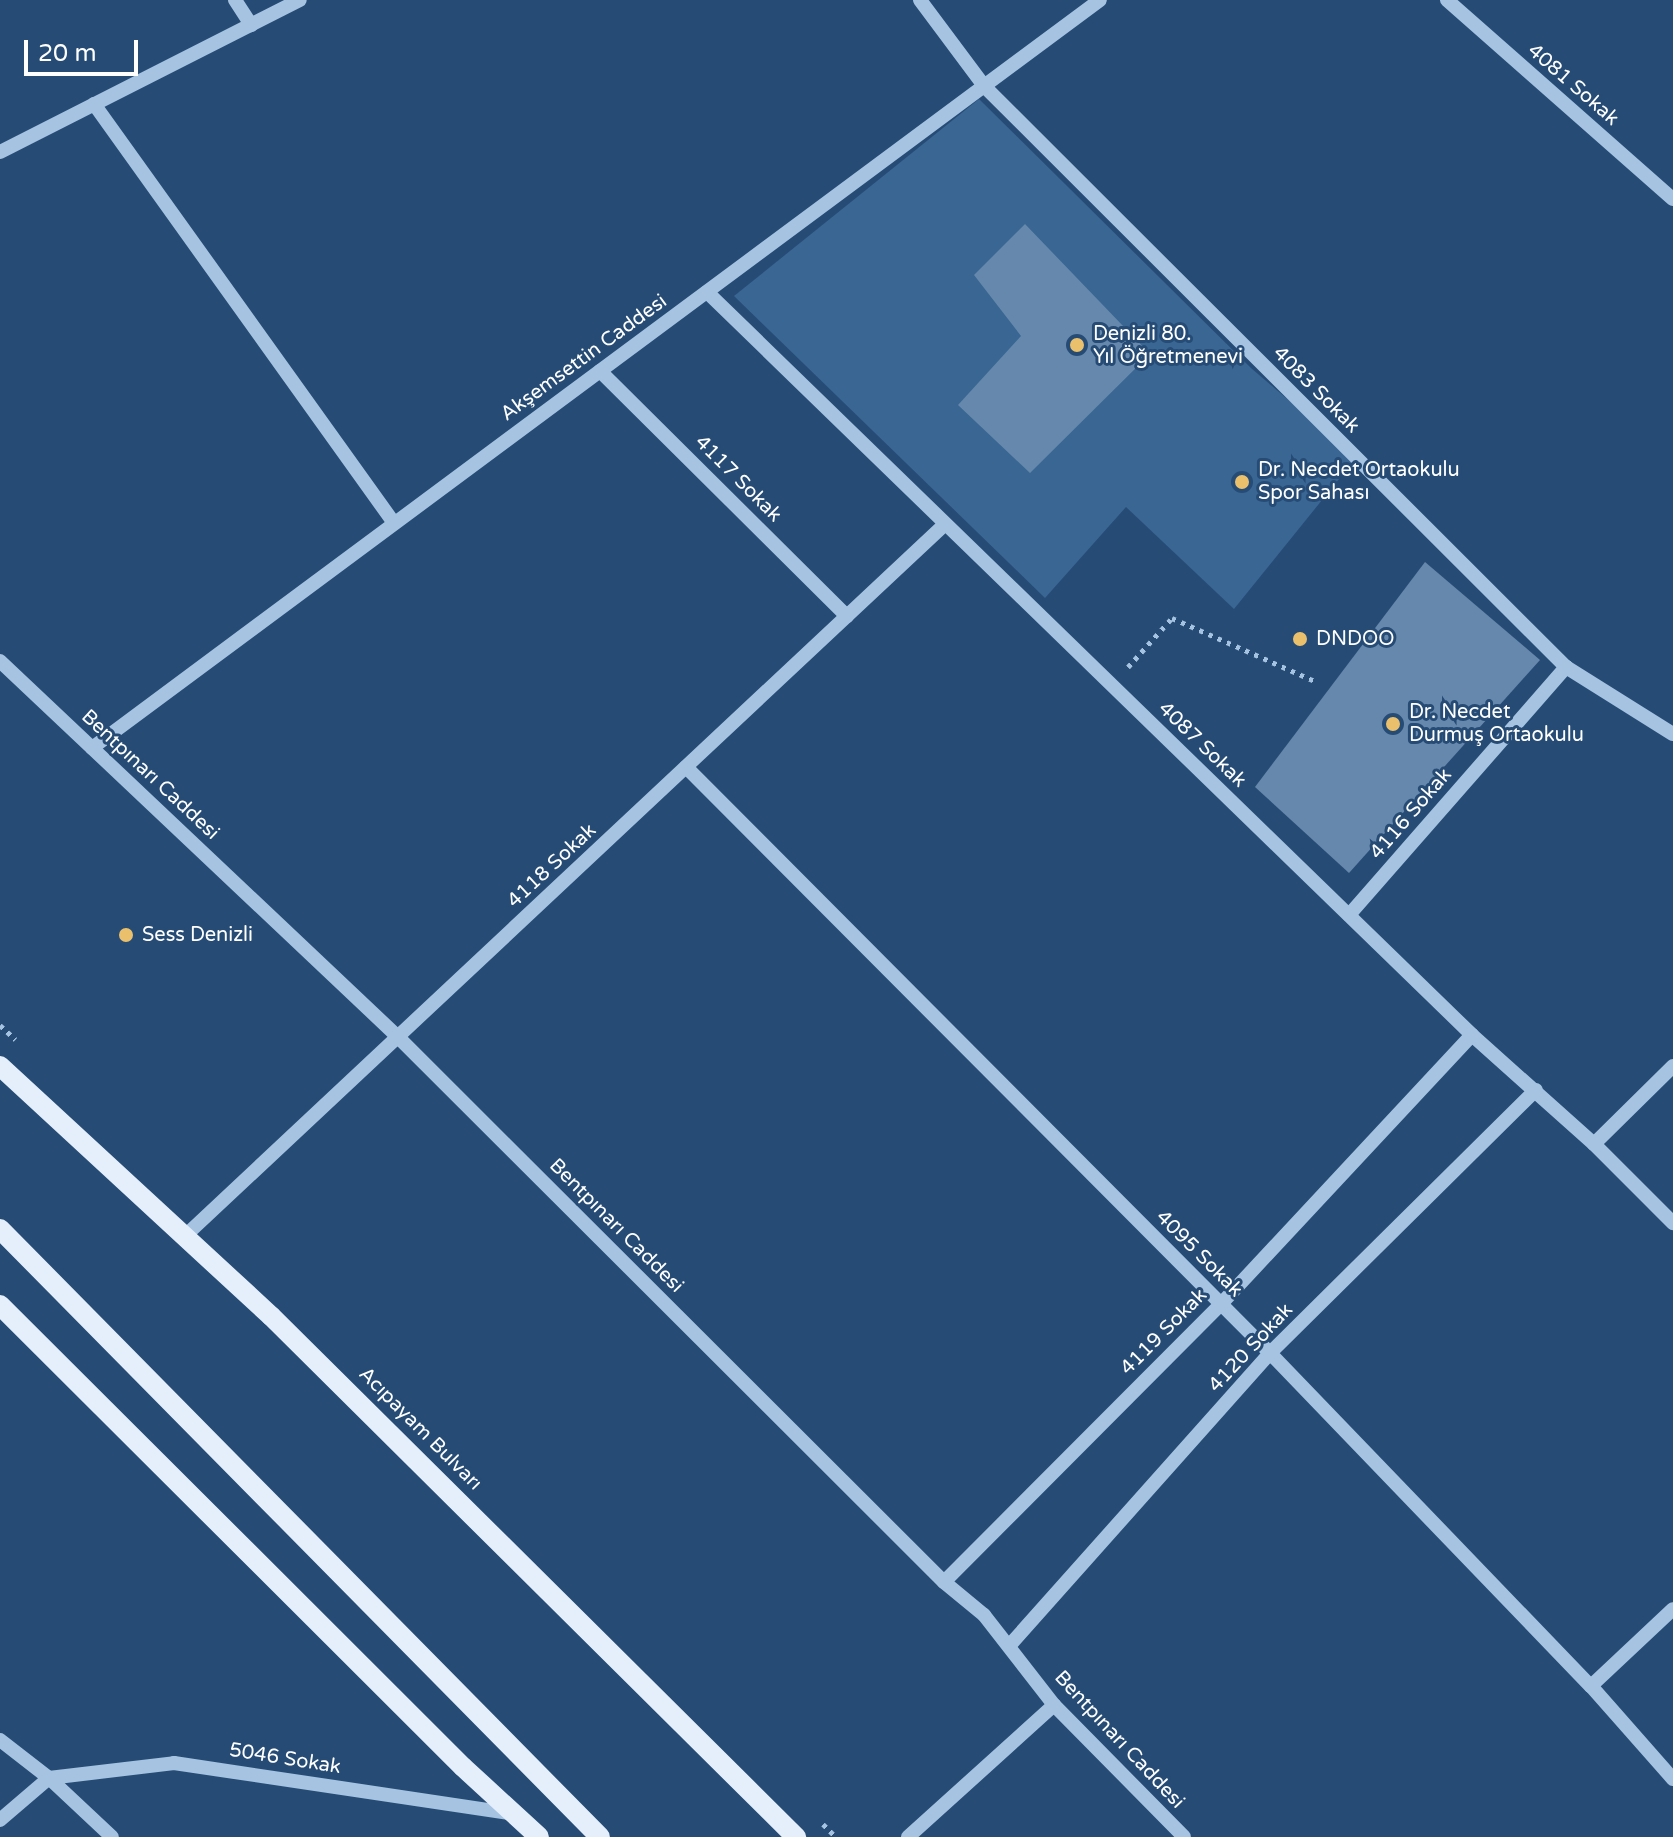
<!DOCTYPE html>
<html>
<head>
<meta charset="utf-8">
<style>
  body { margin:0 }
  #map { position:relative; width:1673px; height:1837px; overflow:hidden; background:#264c76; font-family:"Varela Round",sans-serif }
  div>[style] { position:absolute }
  .green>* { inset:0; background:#396693 }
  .building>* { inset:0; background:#6688ac }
  .path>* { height:5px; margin-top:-2.5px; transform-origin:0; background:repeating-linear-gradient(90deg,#a6c4e2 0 4px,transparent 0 10px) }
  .minor>* { height:14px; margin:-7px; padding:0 7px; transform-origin:7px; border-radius:7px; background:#a6c4e2 }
  .major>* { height:20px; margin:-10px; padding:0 10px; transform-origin:10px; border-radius:10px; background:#e5effb }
  .dots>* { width:22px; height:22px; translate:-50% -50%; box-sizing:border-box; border:4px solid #264c76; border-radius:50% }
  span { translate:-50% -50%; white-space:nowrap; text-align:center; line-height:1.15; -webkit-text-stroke:6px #264c76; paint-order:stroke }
  .street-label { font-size:20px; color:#fff }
  .poi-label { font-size:20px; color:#fff }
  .left { translate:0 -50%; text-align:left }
  .scale { position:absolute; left:24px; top:40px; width:114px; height:36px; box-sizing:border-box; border:4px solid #fff; border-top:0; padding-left:10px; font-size:24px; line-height:28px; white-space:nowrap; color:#fff; -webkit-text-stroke:6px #264c76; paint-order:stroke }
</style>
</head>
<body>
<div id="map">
  <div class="green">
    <i style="clip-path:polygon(979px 99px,1251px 368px,1356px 458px,1234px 609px,1126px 507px,1045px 598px,734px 296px)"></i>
  </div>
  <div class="building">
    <i style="clip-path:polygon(1025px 224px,1150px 354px,1030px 473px,958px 405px,1021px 336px,974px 275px)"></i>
    <i style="clip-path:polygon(1425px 562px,1540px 660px,1349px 873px,1255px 787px)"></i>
  </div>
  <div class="path">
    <i style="left:1128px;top:667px;width:66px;rotate:-48.1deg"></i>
    <i style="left:1172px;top:618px;width:156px;rotate:23.8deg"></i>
    <i style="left:0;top:1025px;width:21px;rotate:43deg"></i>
    <i style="left:823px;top:1824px;width:18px;rotate:45deg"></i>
  </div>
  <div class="minor">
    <i style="left:235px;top:0;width:30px;rotate:57deg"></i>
    <i style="left:920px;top:0;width:107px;rotate:53.3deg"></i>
    <i style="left:984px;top:86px;width:822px;rotate:44.95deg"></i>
    <i style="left:1566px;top:667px;width:126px;rotate:32.1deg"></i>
    <i style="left:1447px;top:0;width:301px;rotate:41.4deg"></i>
    <i style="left:94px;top:104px;width:515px;rotate:54.4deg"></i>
    <i style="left:0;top:152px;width:336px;rotate:-26.9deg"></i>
    <i style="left:707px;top:292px;width:1066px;rotate:44.16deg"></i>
    <i style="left:1472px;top:1035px;width:164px;rotate:41.8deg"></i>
    <i style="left:1594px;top:1144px;width:112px;rotate:45deg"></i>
    <i style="left:600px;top:371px;width:348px;rotate:44.8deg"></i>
    <i style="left:0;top:661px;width:548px;rotate:43.37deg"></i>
    <i style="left:398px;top:1037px;width:771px;rotate:44.95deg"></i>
    <i style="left:944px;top:1582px;width:52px;rotate:39.5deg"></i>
    <i style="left:984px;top:1615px;width:114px;rotate:52.1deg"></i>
    <i style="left:1054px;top:1705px;width:185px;rotate:45.4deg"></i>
    <i style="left:92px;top:748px;width:1255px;rotate:-36.58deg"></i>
    <i style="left:686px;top:767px;width:827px;rotate:45.1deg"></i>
    <i style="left:1270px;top:1353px;width:463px;rotate:46.1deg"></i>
    <i style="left:1591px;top:1686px;width:124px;rotate:48.6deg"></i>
    <i style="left:1349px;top:915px;width:330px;rotate:-48.8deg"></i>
    <i style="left:1594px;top:1144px;width:111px;rotate:-44.6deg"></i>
    <i style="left:185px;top:1236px;width:1041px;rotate:-43.13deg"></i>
    <i style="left:944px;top:1582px;width:392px;rotate:-45.1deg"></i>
    <i style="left:1221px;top:1304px;width:368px;rotate:-47deg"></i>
    <i style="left:1009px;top:1646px;width:392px;rotate:-48.3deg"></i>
    <i style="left:1270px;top:1353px;width:374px;rotate:-44.7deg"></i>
    <i style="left:1591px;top:1686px;width:112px;rotate:-43.2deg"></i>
    <i style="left:0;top:1740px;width:62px;rotate:37.8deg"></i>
    <i style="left:49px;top:1778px;width:86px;rotate:43.1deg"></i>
    <i style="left:0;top:1820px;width:65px;rotate:-40.6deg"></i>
    <i style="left:49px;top:1778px;width:126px;rotate:-6.8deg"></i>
    <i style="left:174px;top:1763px;width:344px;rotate:8.5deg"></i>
    <i style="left:908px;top:1837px;width:197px;rotate:-42.1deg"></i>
  </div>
  <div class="major">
    <i style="left:0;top:1066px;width:369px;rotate:42.7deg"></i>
    <i style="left:271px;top:1316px;width:740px;rotate:44.78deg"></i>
    <i style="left:0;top:1229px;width:854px;rotate:45.38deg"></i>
    <i style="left:0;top:1305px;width:654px;rotate:44.94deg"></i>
    <i style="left:463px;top:1767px;width:103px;rotate:42.6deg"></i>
  </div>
  <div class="dots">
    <i style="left:1077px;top:345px;background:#ebc06c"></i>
    <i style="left:1242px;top:482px;background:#ebc06c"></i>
    <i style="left:1300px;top:639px;background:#ebc06c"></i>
    <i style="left:1393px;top:724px;background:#ebc06c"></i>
    <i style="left:126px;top:935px;background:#ebc06c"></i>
  </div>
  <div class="street-label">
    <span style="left:1573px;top:85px;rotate:41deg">4081 Sokak</span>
    <span style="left:584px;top:358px;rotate:-36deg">Akşemsettin Caddesi</span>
    <span style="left:1316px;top:390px;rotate:45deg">4083 Sokak</span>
    <span style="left:738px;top:479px;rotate:45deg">4117 Sokak</span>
    <span style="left:1202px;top:745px;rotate:44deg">4087 Sokak</span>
    <span style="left:150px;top:775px;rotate:43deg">Bentpınarı Caddesi</span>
    <span style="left:1411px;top:814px;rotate:-49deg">4116 Sokak</span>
    <span style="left:552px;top:866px;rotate:-43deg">4118 Sokak</span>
    <span style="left:616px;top:1226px;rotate:45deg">Bentpınarı Caddesi</span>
    <span style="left:1199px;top:1254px;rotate:45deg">4095 Sokak</span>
    <span style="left:1164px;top:1332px;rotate:-45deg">4119 Sokak</span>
    <span style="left:1251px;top:1348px;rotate:-47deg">4120 Sokak</span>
    <span style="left:420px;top:1429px;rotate:45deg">Acıpayam Bulvarı</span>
    <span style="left:1119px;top:1740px;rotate:47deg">Bentpınarı Caddesi</span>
    <span style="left:285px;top:1759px;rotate:9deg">5046 Sokak</span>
  </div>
  <div class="poi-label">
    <span class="left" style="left:1093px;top:346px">Denizli 80.<br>Yıl Öğretmenevi</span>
    <span class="left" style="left:1258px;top:482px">Dr. Necdet Ortaokulu<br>Spor Sahası</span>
    <span class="left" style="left:1316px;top:639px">DNDOO</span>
    <span class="left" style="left:1409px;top:724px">Dr. Necdet<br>Durmuş Ortaokulu</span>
    <span class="left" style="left:142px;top:935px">Sess Denizli</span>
  </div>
  <div class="scale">20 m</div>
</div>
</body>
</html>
